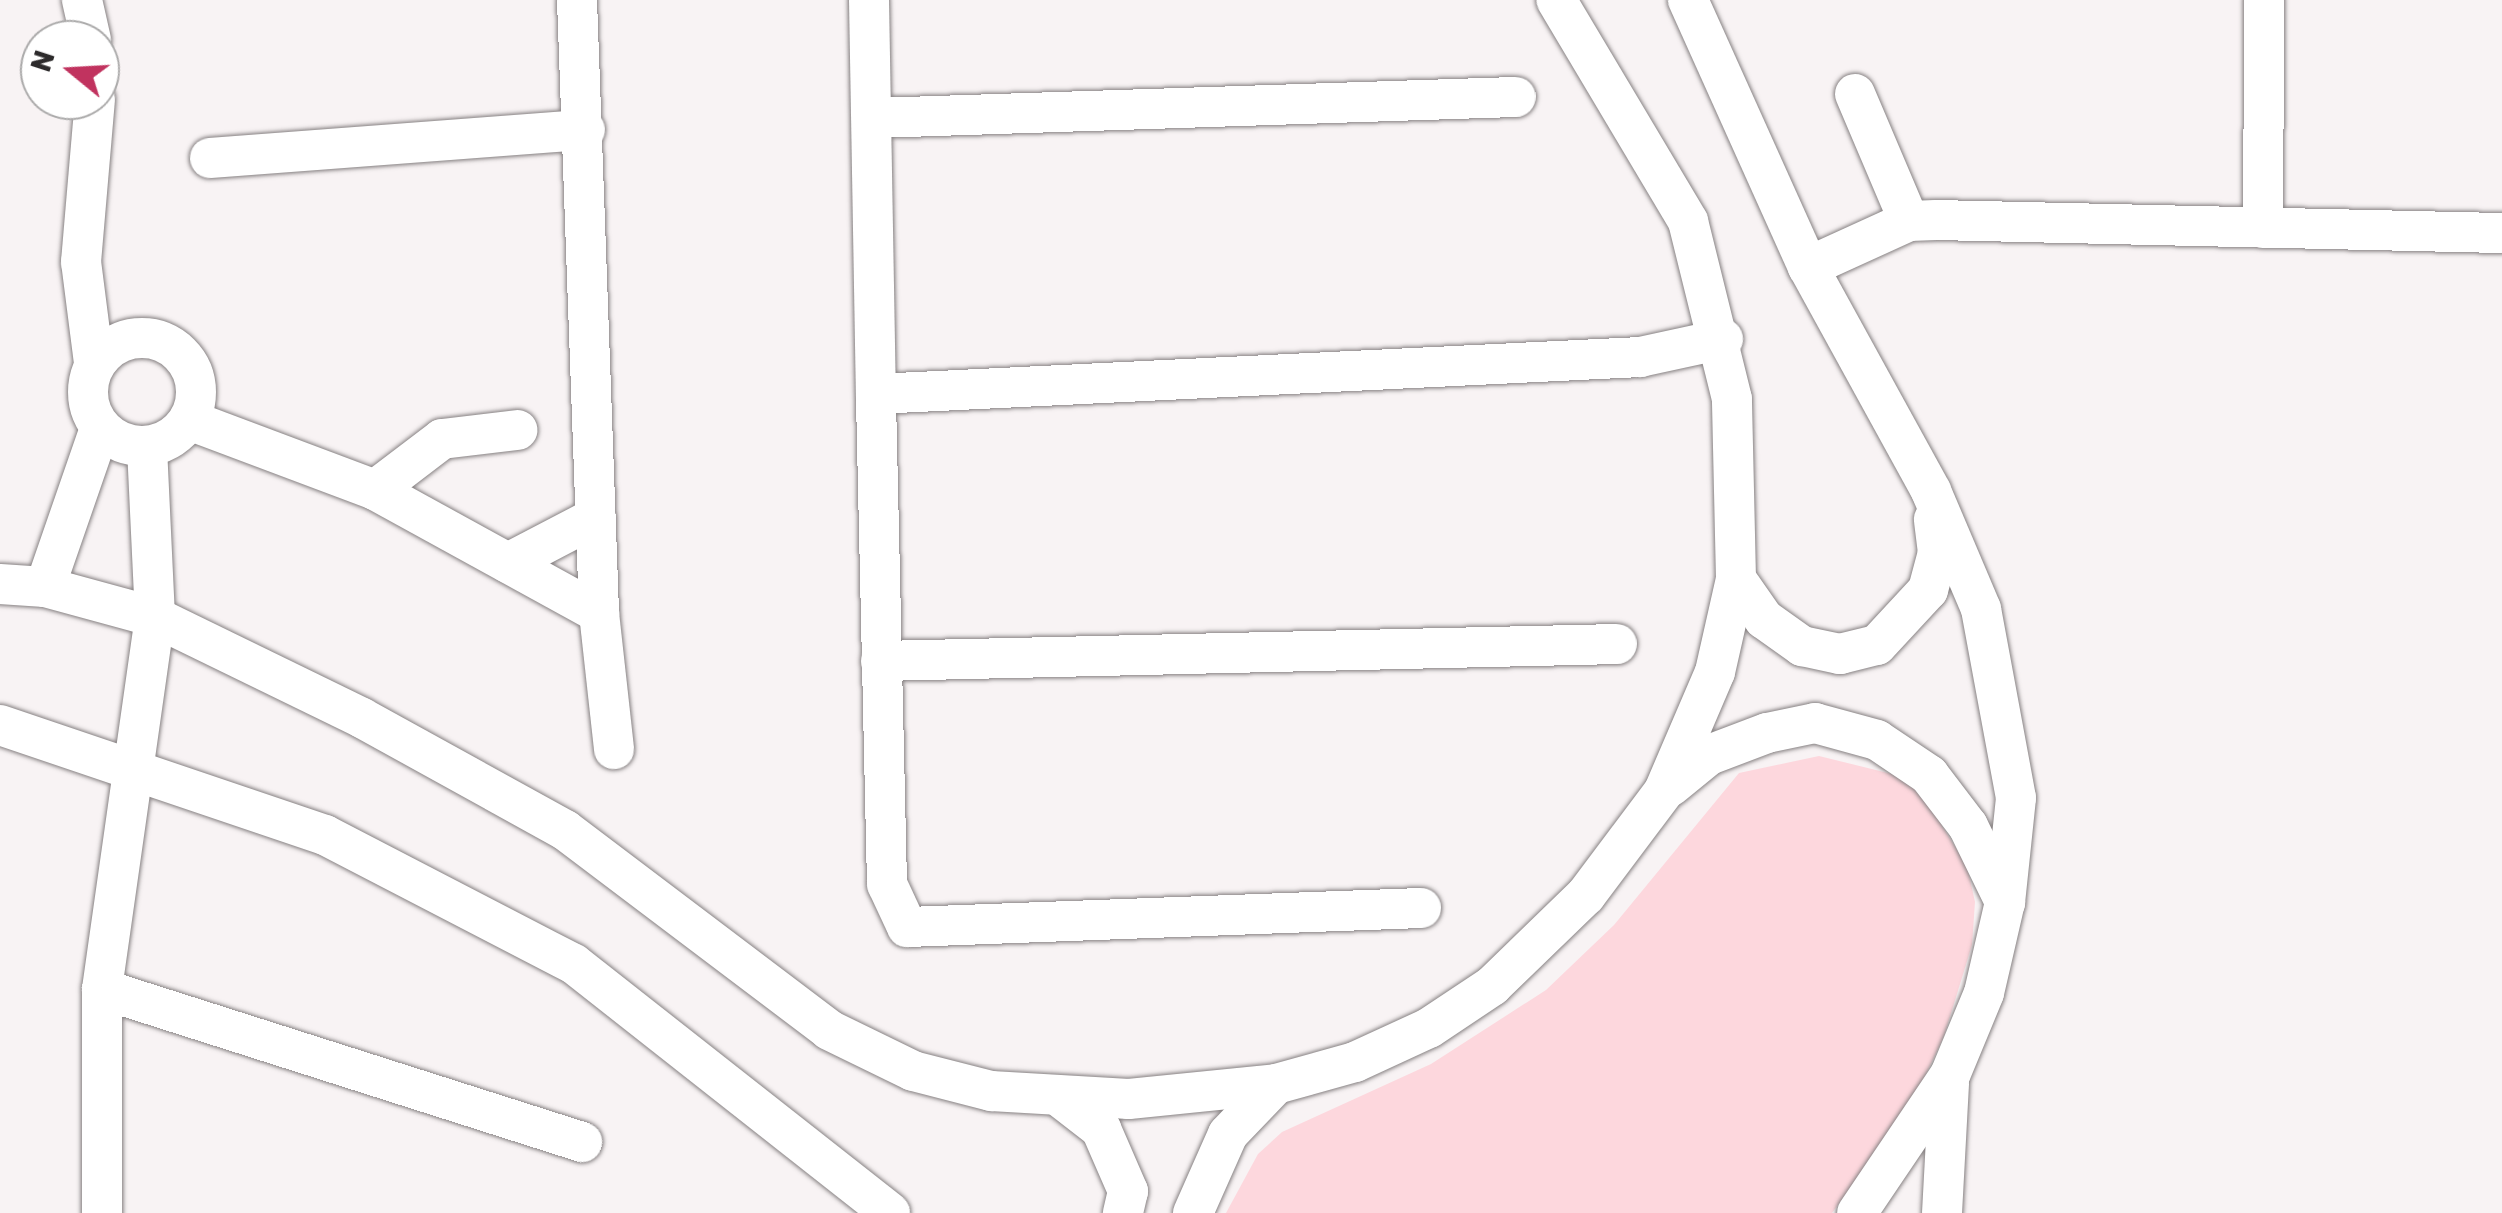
<!DOCTYPE html>
<html>
<head>
<meta charset="utf-8">
<style>
  body { margin:0 }
  #map { position:relative; width:2502px; height:1213px; overflow:hidden; background:#f8f3f4; font-family:Rubik,sans-serif }
  div>[style] { position:absolute }
  .green>* { inset:0; background:#fdd7dd }
  .roads { filter:drop-shadow(0 0 2px #868182) drop-shadow(0 0 2px #868182) }
  .minor>* { height:40px; margin:-20px; padding:0 20px; transform-origin:20px; border-radius:20px; background:#fff }
  .minor>.ring { margin:-20px; padding:0; box-sizing:content-box; background:none; border:40px solid #fff; border-radius:50% }
  span { translate:-50% -50%; white-space:nowrap; text-align:center; line-height:1.15; -webkit-text-stroke:8px #fff; paint-order:stroke }
  .north { position:absolute; left:20px; top:20px; width:100px; height:100px; box-sizing:border-box; background:#fff; border:2px solid #abaaaa; border-radius:50%; rotate:288deg; font-size:28px; font-weight:700; line-height:40px; text-align:center; color:#2c2a2b }
  .north::after { content:''; display:block; margin:auto; width:35px; height:45px; background:#c1335f; clip-path:polygon(50% 0,100% 100%,50% 72%,0 100%) }
</style>
</head>
<body>
<div id="map">
  <div class="green">
    <i style="clip-path:polygon(1819px 756px,1892px 774px,1921px 792px,1967px 866px,1975px 902px,1972px 945px,1944px 1036px,1912px 1104px,1832px 1213px,1226px 1213px,1258px 1154px,1282px 1132px,1431px 1064px,1546px 990px,1614px 925px,1739px 773px)"></i>
  </div>
  <div class="roads">
    <div class="minor">
      <i style="left:82px;top:0;width:41px;rotate:77.3deg"></i>
      <i style="left:577px;top:0;width:613px;rotate:87.94deg"></i>
      <i style="left:599px;top:613px;width:137px;rotate:83.7deg"></i>
      <i style="left:869px;top:0;width:394px;rotate:89deg"></i>
      <i style="left:1688px;top:0;width:293px;rotate:65.8deg"></i>
      <i style="left:1808px;top:267px;width:256px;rotate:61.2deg"></i>
      <i style="left:1931px;top:491px;width:128px;rotate:67deg"></i>
      <i style="left:1981px;top:609px;width:192px;rotate:79.5deg"></i>
      <i style="left:2016px;top:798px;width:105px;rotate:96deg"></i>
      <i style="left:2005px;top:902px;width:93px;rotate:103deg"></i>
      <i style="left:1984px;top:993px;width:89px;rotate:112.5deg"></i>
      <i style="left:1950px;top:1075px;width:166px;rotate:124deg"></i>
      <i style="left:1855px;top:94px;width:138px;rotate:67deg"></i>
      <i style="left:875px;top:118px;width:641px;rotate:-1.88deg"></i>
      <i style="left:210px;top:158px;width:376px;rotate:-4.3deg"></i>
      <i style="left:2263px;top:228px;width:228px;rotate:-89.7deg"></i>
      <i style="left:1808px;top:267px;width:111px;rotate:-24.5deg"></i>
      <i style="left:1909px;top:221px;width:27px;rotate:-2deg"></i>
      <i style="left:1936px;top:220px;width:566px;rotate:1.32deg"></i>
      <i class="ring" style="left:88px;top:338px;width:68px;height:68px"></i>
      <i style="left:94px;top:363px;width:102px;rotate:-97.3deg"></i>
      <i style="left:81px;top:262px;width:163px;rotate:-85.1deg"></i>
      <i style="left:189px;top:420px;width:199px;rotate:20.6deg"></i>
      <i style="left:375px;top:490px;width:256px;rotate:28.8deg"></i>
      <i style="left:375px;top:490px;width:84px;rotate:-37.3deg"></i>
      <i style="left:442px;top:439px;width:76px;rotate:-6.8deg"></i>
      <i style="left:508px;top:563px;width:99px;rotate:-27.6deg"></i>
      <i style="left:1736px;top:579px;width:49px;rotate:55deg"></i>
      <i style="left:1764px;top:619px;width:47px;rotate:35.4deg"></i>
      <i style="left:1802px;top:646px;width:39px;rotate:12deg"></i>
      <i style="left:1840px;top:654px;width:38px;rotate:-14deg"></i>
      <i style="left:1877px;top:645px;width:75px;rotate:-47.2deg"></i>
      <i style="left:1928px;top:590px;width:38px;rotate:-75deg"></i>
      <i style="left:1938px;top:553px;width:34px;rotate:-97deg"></i>
      <i style="left:0;top:584px;width:45px;rotate:3.8deg"></i>
      <i style="left:45px;top:587px;width:114px;rotate:15.3deg"></i>
      <i style="left:155px;top:617px;width:230px;rotate:26deg"></i>
      <i style="left:362px;top:718px;width:232px;rotate:28.9deg"></i>
      <i style="left:565px;top:830px;width:331px;rotate:37.1deg"></i>
      <i style="left:829px;top:1030px;width:93px;rotate:26deg"></i>
      <i style="left:913px;top:1071px;width:81px;rotate:14.4deg"></i>
      <i style="left:991px;top:1091px;width:138px;rotate:3.3deg"></i>
      <i style="left:1129px;top:1099px;width:148px;rotate:-5.8deg"></i>
      <i style="left:1276px;top:1084px;width:82px;rotate:-15.6deg"></i>
      <i style="left:1355px;top:1062px;width:81px;rotate:-24.7deg"></i>
      <i style="left:1429px;top:1028px;width:76px;rotate:-33.7deg"></i>
      <i style="left:1492px;top:986px;width:131px;rotate:-44.1deg"></i>
      <i style="left:1586px;top:895px;width:130px;rotate:-53.1deg"></i>
      <i style="left:1664px;top:791px;width:129px;rotate:-66.8deg"></i>
      <i style="left:1715px;top:672px;width:95px;rotate:-77.3deg"></i>
      <i style="left:1736px;top:579px;width:180px;rotate:-91.3deg"></i>
      <i style="left:1732px;top:399px;width:183px;rotate:-103.9deg"></i>
      <i style="left:1688px;top:221px;width:257px;rotate:-120.8deg"></i>
      <i style="left:45px;top:587px;width:168px;rotate:-70.9deg"></i>
      <i style="left:881px;top:661px;width:736px;rotate:-1.32deg"></i>
      <i style="left:0;top:725px;width:343px;rotate:18.7deg"></i>
      <i style="left:325px;top:835px;width:280px;rotate:27.4deg"></i>
      <i style="left:574px;top:964px;width:402px;rotate:38.2deg"></i>
      <i style="left:1671px;top:786px;width:49px;rotate:-39.2deg"></i>
      <i style="left:1709px;top:755px;width:62px;rotate:-20.8deg"></i>
      <i style="left:1767px;top:733px;width:49px;rotate:-11.8deg"></i>
      <i style="left:1815px;top:723px;width:64px;rotate:15.3deg"></i>
      <i style="left:1877px;top:740px;width:63px;rotate:33.9deg"></i>
      <i style="left:1929px;top:775px;width:64px;rotate:52.6deg"></i>
      <i style="left:1968px;top:826px;width:85px;rotate:64deg"></i>
      <i style="left:1421px;top:908px;width:514px;rotate:177.88deg"></i>
      <i style="left:907px;top:927px;width:47px;rotate:-114.9deg"></i>
      <i style="left:887px;top:884px;width:490px;rotate:-91.3deg"></i>
      <i style="left:876px;top:394px;width:765px;rotate:-2.77deg"></i>
      <i style="left:1640px;top:357px;width:85px;rotate:-12.2deg"></i>
      <i style="left:102px;top:989px;width:504px;rotate:17.68deg"></i>
      <i style="left:1061px;top:1098px;width:51px;rotate:37.8deg"></i>
      <i style="left:1101px;top:1129px;width:68px;rotate:66.5deg"></i>
      <i style="left:1128px;top:1191px;width:23px;rotate:103deg"></i>
      <i style="left:102px;top:1213px;width:224px;rotate:-90deg"></i>
      <i style="left:102px;top:989px;width:376px;rotate:-81.9deg"></i>
      <i style="left:155px;top:617px;width:170px;rotate:-92.7deg"></i>
      <i style="left:1193px;top:1213px;width:86px;rotate:-66.1deg"></i>
      <i style="left:1228px;top:1134px;width:69px;rotate:-46.2deg"></i>
      <i style="left:1942px;top:1213px;width:130px;rotate:-86.9deg"></i>
    </div>
  </div>
  <div class="north">N</div>
</div>
</body>
</html>
